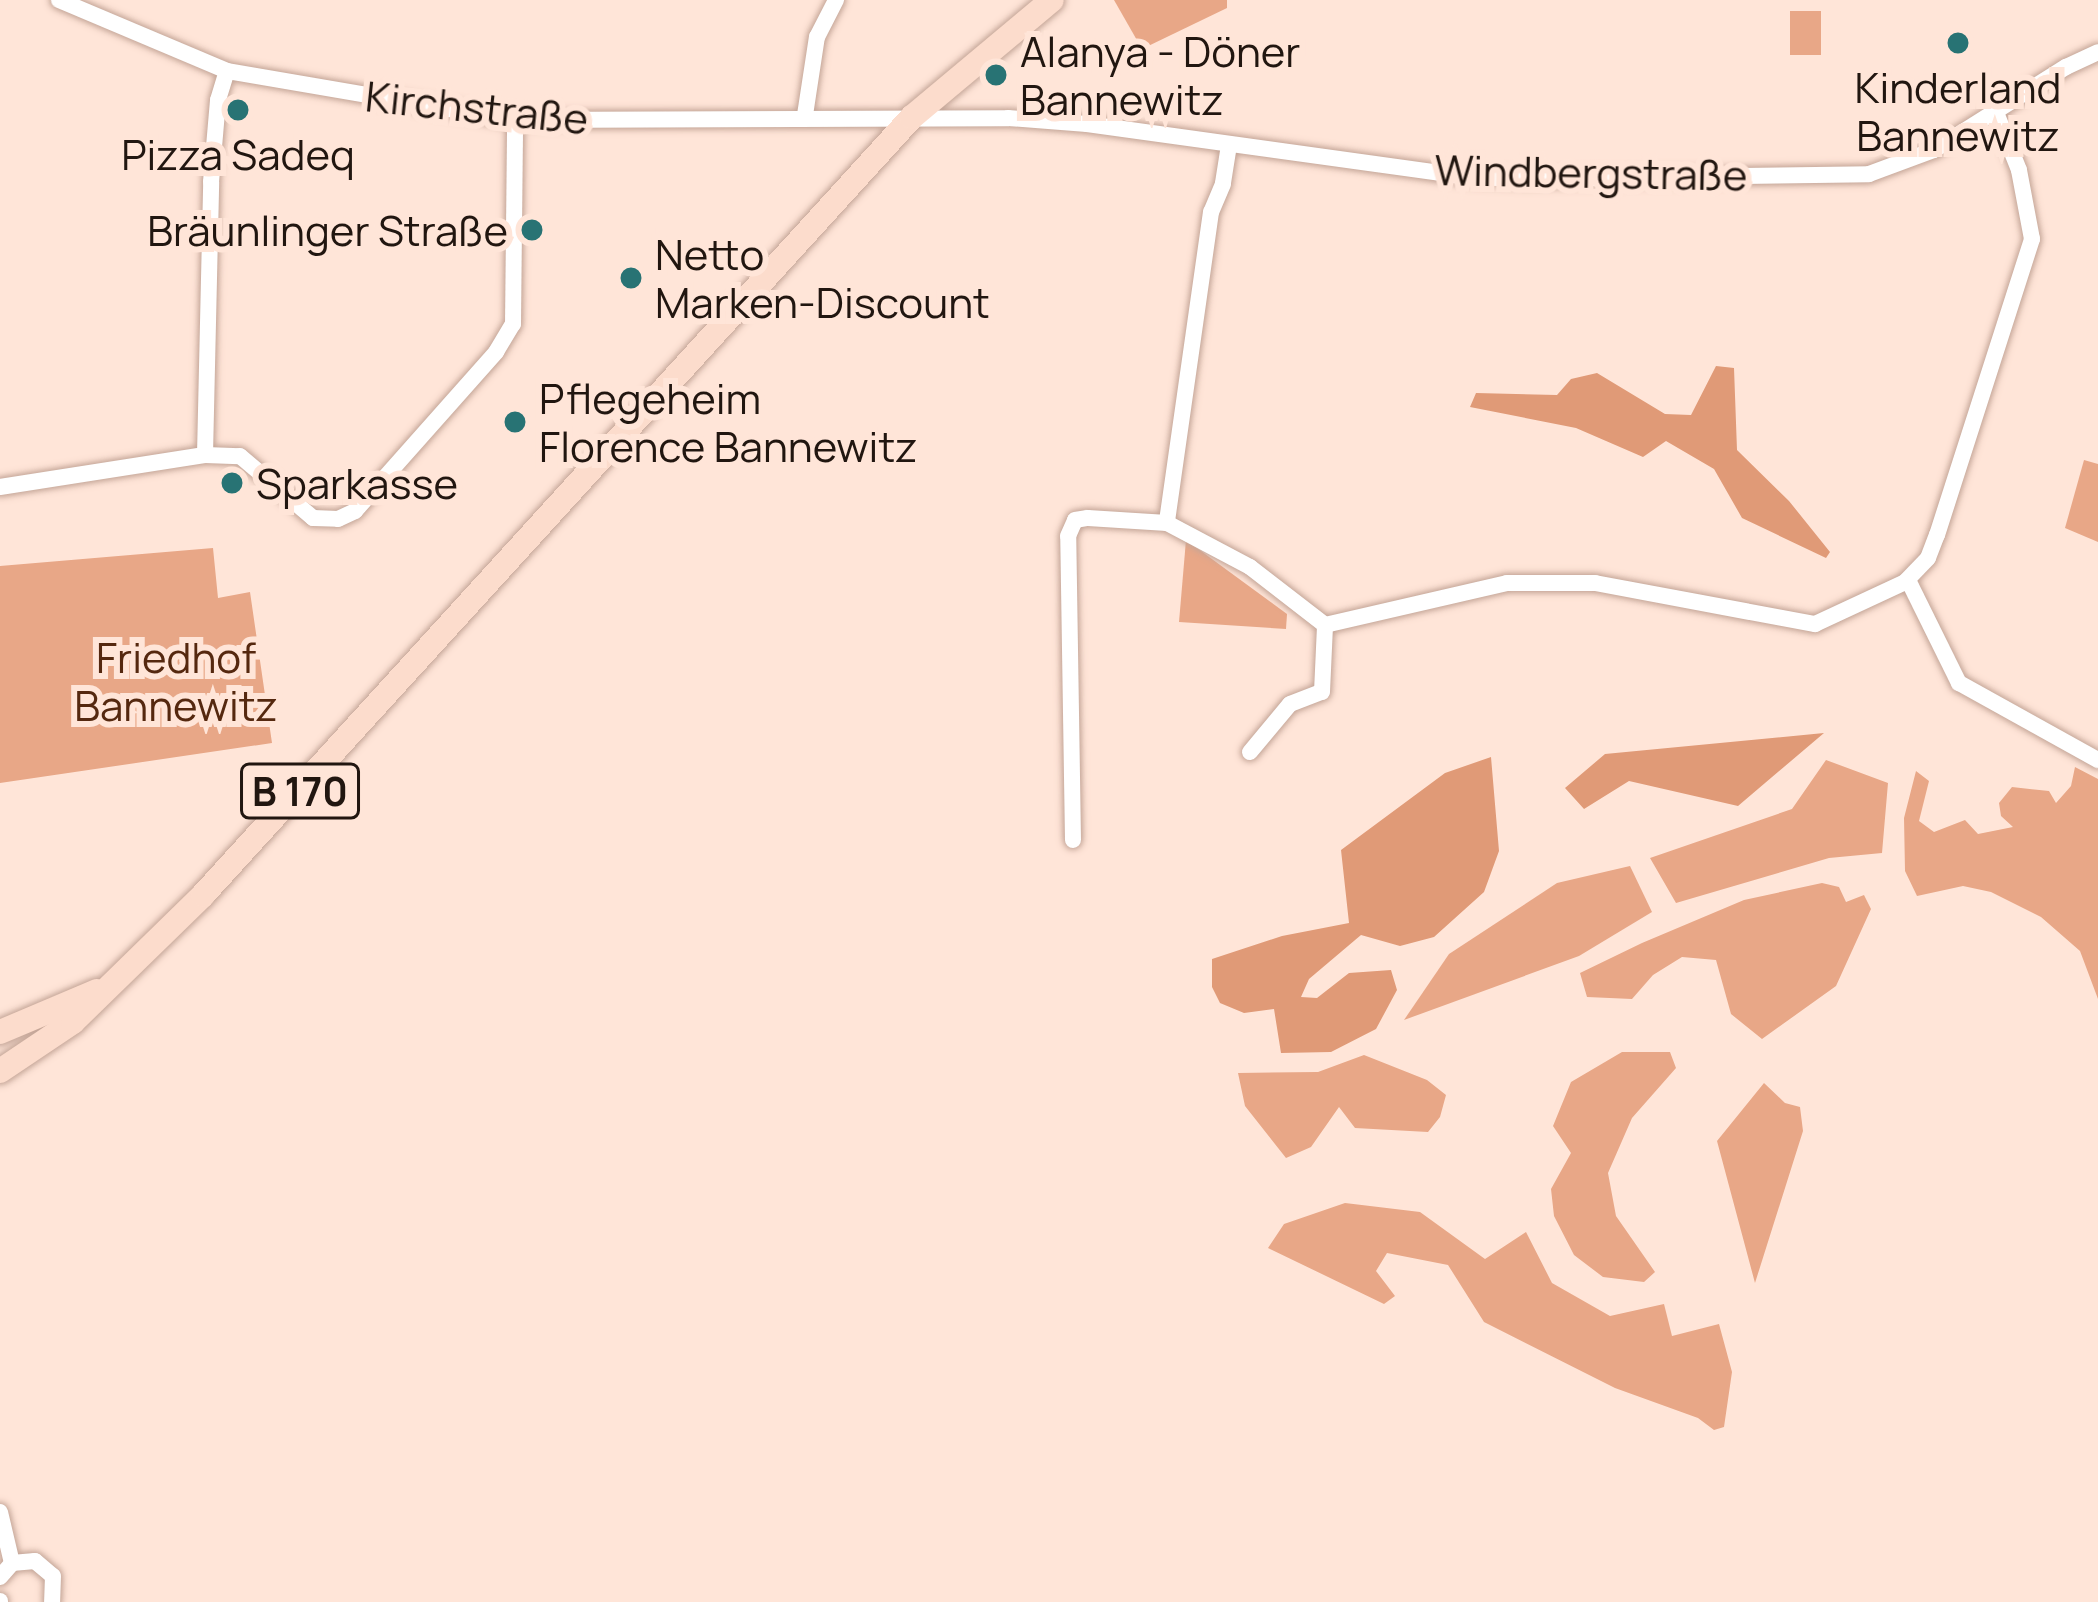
<!DOCTYPE html>
<html>
<head>
<meta charset="utf-8">
<style>
  body { margin:0 }
  #map { position:relative; width:2098px; height:1602px; overflow:hidden; background:#ffe5d8; font-family:Manrope,sans-serif }
  div>[style] { position:absolute }
  .green>* { inset:0; background:#e8a787 }
  .forest>* { inset:0; background:#e09a77 }
  .roads { filter:drop-shadow(0 0 3px #c4a597) drop-shadow(0 0 3px #c4a597) }
  .minor>* { height:16px; margin:-8px; padding:0 8px; transform-origin:8px; border-radius:8px; background:#fff }
  .primary>* { height:24px; margin:-12px; padding:0 12px; transform-origin:12px; border-radius:12px; background:#fcdccc }
  .dots>* { width:33px; height:33px; translate:-50% -50%; box-sizing:border-box; border:6px solid #ffe5d8; border-radius:50% }
  span { translate:-50% -50%; white-space:nowrap; text-align:center; line-height:1.15; -webkit-text-stroke:12px #ffe5d8; paint-order:stroke }
  .shield-label span { padding:3px 9px; background:#ffe5d8; border:3px solid; border-radius:9px; -webkit-text-stroke-width:0 }
  .shield-label { font-size:39px; color:#211610; font-weight:700 }
  .poi-label { font-size:42px; color:#211610 }
  .left { translate:0 -50%; text-align:left }
  .right { translate:-100% -50%; text-align:right }
  .street-label { font-size:42px; color:#211610 }
  .park-label { font-size:42px; color:#55280f }
</style>
</head>
<body>
<div id="map">
  <div class="green">
    <i style="clip-path:polygon(1114px 0,1227px 0,1227px 8px,1142px 49px)"></i>
    <i style="clip-path:polygon(1790px 11px,1821px 11px,1821px 55px,1790px 55px)"></i>
    <i style="clip-path:polygon(2084px 460px,2098px 464px,2098px 542px,2065px 528px)"></i>
    <i style="clip-path:polygon(1186px 540px,1287px 614px,1286px 629px,1179px 622px)"></i>
    <i style="clip-path:polygon(213px 548px,218px 598px,250px 592px,272px 743px,0 783px,0 566px)"></i>
    <i style="clip-path:polygon(1826px 760px,1888px 783px,1882px 853px,1829px 858px,1676px 903px,1650px 858px,1792px 809px)"></i>
    <i style="clip-path:polygon(2075px 767px,2098px 779px,2098px 999px,2080px 951px,2041px 917px,1991px 892px,1963px 886px,1917px 896px,1905px 871px,1904px 818px,1916px 771px,1929px 781px,1919px 821px,1934px 832px,1965px 820px,1978px 834px,2013px 827px,2001px 816px,1999px 803px,2012px 787px,2049px 791px,2056px 803px,2071px 786px)"></i>
    <i style="clip-path:polygon(1630px 866px,1652px 912px,1579px 956px,1404px 1020px,1449px 954px,1557px 883px)"></i>
    <i style="clip-path:polygon(1822px 883px,1839px 887px,1846px 902px,1864px 895px,1871px 909px,1836px 986px,1762px 1039px,1731px 1014px,1716px 960px,1682px 957px,1653px 975px,1632px 999px,1587px 997px,1580px 973px,1642px 943px,1744px 900px)"></i>
    <i style="clip-path:polygon(1622px 1052px,1670px 1052px,1676px 1068px,1632px 1118px,1608px 1173px,1616px 1216px,1655px 1272px,1644px 1282px,1603px 1277px,1574px 1255px,1554px 1216px,1551px 1189px,1571px 1153px,1553px 1126px,1571px 1082px)"></i>
    <i style="clip-path:polygon(1364px 1055px,1427px 1080px,1446px 1095px,1440px 1117px,1428px 1132px,1355px 1128px,1339px 1107px,1311px 1147px,1286px 1158px,1245px 1106px,1238px 1073px,1318px 1072px)"></i>
    <i style="clip-path:polygon(1764px 1083px,1785px 1103px,1800px 1107px,1803px 1131px,1755px 1283px,1717px 1141px)"></i>
    <i style="clip-path:polygon(1345px 1203px,1420px 1212px,1485px 1259px,1526px 1232px,1552px 1283px,1610px 1316px,1664px 1304px,1672px 1336px,1719px 1324px,1732px 1372px,1724px 1427px,1714px 1430px,1698px 1418px,1615px 1388px,1484px 1322px,1448px 1265px,1387px 1253px,1376px 1271px,1395px 1296px,1384px 1304px,1268px 1248px,1284px 1224px)"></i>
  </div>
  <div class="forest">
    <i style="clip-path:polygon(1716px 366px,1734px 368px,1737px 450px,1789px 501px,1830px 552px,1826px 558px,1742px 518px,1714px 469px,1666px 441px,1643px 457px,1576px 428px,1470px 407px,1476px 393px,1557px 395px,1571px 379px,1597px 373px,1665px 414px,1691px 415px)"></i>
    <i style="clip-path:polygon(1824px 733px,1738px 806px,1629px 781px,1584px 809px,1565px 788px,1605px 754px)"></i>
    <i style="clip-path:polygon(1491px 757px,1499px 851px,1484px 892px,1434px 937px,1400px 946px,1361px 935px,1309px 979px,1301px 997px,1317px 998px,1349px 973px,1391px 970px,1397px 990px,1376px 1029px,1331px 1052px,1281px 1053px,1274px 1009px,1244px 1013px,1220px 1003px,1212px 987px,1212px 959px,1282px 936px,1349px 923px,1341px 850px,1445px 773px)"></i>
  </div>
  <div class="roads">
    <div class="minor">
      <i style="left:59px;top:0;width:182px;rotate:22.9deg"></i>
      <i style="left:227px;top:71px;width:292px;rotate:9.7deg"></i>
      <i style="left:515px;top:120px;width:493px;rotate:-0.2deg"></i>
      <i style="left:1008px;top:118px;width:79px;rotate:4.3deg"></i>
      <i style="left:1087px;top:124px;width:387px;rotate:7.9deg"></i>
      <i style="left:1470px;top:177px;width:55px;rotate:2.1deg"></i>
      <i style="left:1525px;top:179px;width:344px;rotate:-0.8deg"></i>
      <i style="left:1869px;top:174px;width:69px;rotate:-20.3deg"></i>
      <i style="left:1934px;top:150px;width:156px;rotate:-32.2deg"></i>
      <i style="left:2066px;top:67px;width:35px;rotate:-25deg"></i>
      <i style="left:805px;top:115px;width:79px;rotate:-81.3deg"></i>
      <i style="left:817px;top:37px;width:42px;rotate:-62.8deg"></i>
      <i style="left:1229px;top:145px;width:39px;rotate:99deg"></i>
      <i style="left:1223px;top:184px;width:30px;rotate:113deg"></i>
      <i style="left:1211px;top:212px;width:314px;rotate:98.1deg"></i>
      <i style="left:1167px;top:523px;width:94px;rotate:27.9deg"></i>
      <i style="left:1250px;top:567px;width:95px;rotate:37.7deg"></i>
      <i style="left:1325px;top:625px;width:187px;rotate:-13deg"></i>
      <i style="left:1507px;top:583px;width:88px"></i>
      <i style="left:1595px;top:583px;width:224px;rotate:10.6deg"></i>
      <i style="left:1815px;top:624px;width:99px;rotate:-25deg"></i>
      <i style="left:1905px;top:582px;width:33px;rotate:-46deg"></i>
      <i style="left:1928px;top:558px;width:25px;rotate:-69deg"></i>
      <i style="left:1937px;top:535px;width:311px;rotate:-72.2deg"></i>
      <i style="left:2032px;top:239px;width:70px;rotate:-100.7deg"></i>
      <i style="left:2019px;top:170px;width:65px;rotate:-111.8deg"></i>
      <i style="left:205px;top:455px;width:273px;rotate:-88.7deg"></i>
      <i style="left:211px;top:182px;width:82px;rotate:-85.1deg"></i>
      <i style="left:218px;top:100px;width:30px;rotate:-73deg"></i>
      <i style="left:0;top:487px;width:207px;rotate:-8.9deg"></i>
      <i style="left:205px;top:455px;width:35px;rotate:2deg"></i>
      <i style="left:240px;top:456px;width:96px;rotate:40.3deg"></i>
      <i style="left:313px;top:518px;width:25px;rotate:2deg"></i>
      <i style="left:338px;top:519px;width:19px;rotate:-25deg"></i>
      <i style="left:355px;top:511px;width:213px;rotate:-48.4deg"></i>
      <i style="left:496px;top:352px;width:33px;rotate:-59deg"></i>
      <i style="left:513px;top:324px;width:204px;rotate:-89.4deg"></i>
      <i style="left:1908px;top:580px;width:115px;rotate:63.7deg"></i>
      <i style="left:1959px;top:683px;width:159px;rotate:29deg"></i>
      <i style="left:1250px;top:752px;width:62px;rotate:-50.2deg"></i>
      <i style="left:1290px;top:704px;width:34px;rotate:-21deg"></i>
      <i style="left:1322px;top:692px;width:67px;rotate:-87.4deg"></i>
      <i style="left:1073px;top:840px;width:304px;rotate:-90.9deg"></i>
      <i style="left:1068px;top:536px;width:17px;rotate:-66deg"></i>
      <i style="left:1075px;top:520px;width:13px;rotate:-9deg"></i>
      <i style="left:1088px;top:518px;width:79px;rotate:3.6deg"></i>
      <i style="left:0;top:1512px;width:52px;rotate:76.8deg"></i>
      <i style="left:0;top:1577px;width:18px;rotate:-49deg"></i>
      <i style="left:12px;top:1563px;width:23px;rotate:-5deg"></i>
      <i style="left:35px;top:1561px;width:23px;rotate:40deg"></i>
      <i style="left:53px;top:1576px;width:26px;rotate:92deg"></i>
      <i style="left:0;top:1601px;width:1px;rotate:90deg"></i>
    </div>
    <div class="primary">
      <i style="left:0;top:1032px;width:105px;rotate:-22.9deg"></i>
      <i style="left:0;top:1071px;width:88px;rotate:-33.9deg"></i>
      <i style="left:73px;top:1022px;width:182px;rotate:-44.3deg"></i>
      <i style="left:203px;top:895px;width:1053px;rotate:-47.66deg"></i>
      <i style="left:912px;top:117px;width:182px;rotate:-39.9deg"></i>
    </div>
  </div>
  <div class="dots">
    <i style="left:1958px;top:43px;background:#287374"></i>
    <i style="left:996px;top:75px;background:#287374"></i>
    <i style="left:238px;top:110px;background:#287374"></i>
    <i style="left:532px;top:230px;background:#287374"></i>
    <i style="left:631px;top:278px;background:#287374"></i>
    <i style="left:515px;top:422px;background:#287374"></i>
    <i style="left:232px;top:483px;background:#287374"></i>
  </div>
  <div class="shield-label">
    <span style="left:300px;top:791px">B 170</span>
  </div>
  <div class="poi-label">
    <span class="left" style="left:1020px;top:75px">Alanya - Döner<br>Bannewitz</span>
    <span style="left:1958px;top:111px">Kinderland<br>Bannewitz</span>
    <span style="left:238px;top:154px">Pizza Sadeq</span>
    <span class="right" style="left:508px;top:230px">Bräunlinger Straße</span>
    <span class="left" style="left:655px;top:278px">Netto<br>Marken-Discount</span>
    <span class="left" style="left:539px;top:422px">Pflegeheim<br>Florence Bannewitz</span>
    <span class="left" style="left:256px;top:483px">Sparkasse</span>
  </div>
  <div class="street-label">
    <span style="left:477px;top:107px;rotate:6deg">Kirchstraße</span>
    <span style="left:1591px;top:172px;rotate:1deg">Windbergstraße</span>
  </div>
  <div class="park-label">
    <span style="left:176px;top:681px">Friedhof<br>Bannewitz</span>
  </div>
</div>
</body>
</html>
